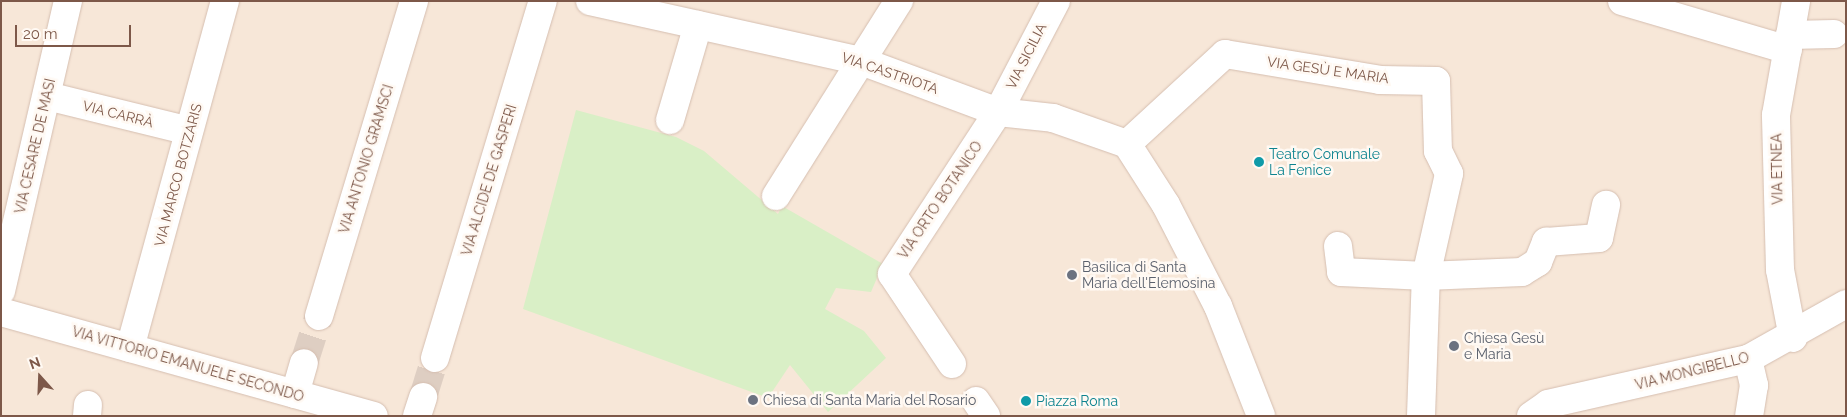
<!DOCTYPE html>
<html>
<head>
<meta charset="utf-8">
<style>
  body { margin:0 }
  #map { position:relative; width:1847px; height:417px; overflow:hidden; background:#fef5eb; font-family:Raleway,sans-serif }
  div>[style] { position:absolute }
  .residential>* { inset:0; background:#f7e7d8 }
  .green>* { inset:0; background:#d9efc6 }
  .minor-tunnel>* { height:28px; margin-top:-14px; transform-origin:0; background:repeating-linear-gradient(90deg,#decec2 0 28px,transparent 0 42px) }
  .roads { filter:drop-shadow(0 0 1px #d5beb0) drop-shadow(0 0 1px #d5beb0) }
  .pedestrian>* { height:28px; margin:-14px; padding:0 14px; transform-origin:14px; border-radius:14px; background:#fff }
  .minor>* { height:28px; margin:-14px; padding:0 14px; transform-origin:14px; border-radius:14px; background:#fff }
  .tertiary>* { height:28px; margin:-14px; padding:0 14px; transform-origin:14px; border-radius:14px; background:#fff }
  .dots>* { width:14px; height:14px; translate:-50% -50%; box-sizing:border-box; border:2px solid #fff9f3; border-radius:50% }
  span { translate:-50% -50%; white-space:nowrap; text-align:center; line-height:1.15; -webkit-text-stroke:5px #fff9f3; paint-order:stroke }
  .street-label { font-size:14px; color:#7d5849 }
  .culture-label { font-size:14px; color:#0d838f }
  .left { translate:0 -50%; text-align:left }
  .worship-label { font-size:14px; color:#5b616d }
  .frame { position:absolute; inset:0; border:2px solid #7d5849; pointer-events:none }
  .north { position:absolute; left:15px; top:352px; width:50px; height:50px; -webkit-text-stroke:4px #fff9f3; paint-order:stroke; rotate:340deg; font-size:14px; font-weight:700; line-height:20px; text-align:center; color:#7d5849 }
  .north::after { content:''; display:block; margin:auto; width:18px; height:22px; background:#7d5849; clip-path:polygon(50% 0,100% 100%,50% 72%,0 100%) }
  .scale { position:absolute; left:15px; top:25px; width:116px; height:22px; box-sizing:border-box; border:2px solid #7d5849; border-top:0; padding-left:6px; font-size:15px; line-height:18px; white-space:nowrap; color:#7d5849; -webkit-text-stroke:4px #fff9f3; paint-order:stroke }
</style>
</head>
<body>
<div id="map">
  <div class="residential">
    <i style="clip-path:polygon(1px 1px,1846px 1px,1846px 416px,1px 416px)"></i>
  </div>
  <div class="green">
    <i style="clip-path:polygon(576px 110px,676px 137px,704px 151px,778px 214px,782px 206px,883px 264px,871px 292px,836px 288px,825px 309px,864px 331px,886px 358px,828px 412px,790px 365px,768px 398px,523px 309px)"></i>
  </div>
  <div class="minor-tunnel">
    <i style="left:304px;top:363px;width:49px;rotate:-72.3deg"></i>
    <i style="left:423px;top:397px;width:41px;rotate:-72.9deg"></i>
  </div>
  <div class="roads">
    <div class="pedestrian">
      <i style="left:1225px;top:54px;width:157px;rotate:9.5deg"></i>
      <i style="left:1380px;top:80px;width:56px;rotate:1deg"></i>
      <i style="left:1436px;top:81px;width:70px;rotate:88.4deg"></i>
      <i style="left:1438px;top:151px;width:25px;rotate:64deg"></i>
      <i style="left:976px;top:401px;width:18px;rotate:56deg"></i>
    </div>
    <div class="minor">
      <i style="left:590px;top:1px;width:278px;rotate:12.5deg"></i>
      <i style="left:861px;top:61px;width:146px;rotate:20.4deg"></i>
      <i style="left:998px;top:112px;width:55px;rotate:6.2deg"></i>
      <i style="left:1053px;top:118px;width:78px;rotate:19.4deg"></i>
      <i style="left:1622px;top:1px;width:173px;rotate:16.4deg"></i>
      <i style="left:1790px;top:35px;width:44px;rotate:-1.3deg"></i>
      <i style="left:47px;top:96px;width:146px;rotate:13.8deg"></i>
      <i style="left:670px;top:120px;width:99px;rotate:-73.6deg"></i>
      <i style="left:1127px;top:144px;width:72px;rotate:57.4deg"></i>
      <i style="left:1166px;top:205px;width:114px;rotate:62.8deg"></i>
      <i style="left:1218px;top:306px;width:118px;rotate:68.6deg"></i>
      <i style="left:1127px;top:144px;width:133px;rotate:-42.6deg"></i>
      <i style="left:776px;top:196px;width:231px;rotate:-57.8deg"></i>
      <i style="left:1338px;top:246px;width:26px;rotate:83deg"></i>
      <i style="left:1341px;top:272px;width:85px;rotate:2.7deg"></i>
      <i style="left:1426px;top:276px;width:96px;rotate:-2.4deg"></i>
      <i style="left:1522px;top:272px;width:19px;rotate:-32deg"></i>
      <i style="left:1538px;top:262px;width:22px;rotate:-68deg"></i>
      <i style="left:1546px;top:242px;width:53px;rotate:-4.3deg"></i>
      <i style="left:1599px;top:238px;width:34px;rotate:-78deg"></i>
      <i style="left:1px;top:291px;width:298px;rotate:-77deg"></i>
      <i style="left:319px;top:316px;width:329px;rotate:-73.2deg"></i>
      <i style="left:1793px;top:338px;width:69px;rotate:-100.8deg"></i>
      <i style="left:1780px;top:270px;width:155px;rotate:-91.5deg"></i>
      <i style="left:1776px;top:115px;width:116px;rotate:-80deg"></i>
      <i style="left:130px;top:348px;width:360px;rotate:-74.7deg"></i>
      <i style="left:435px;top:358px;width:373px;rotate:-73.2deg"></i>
      <i style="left:1748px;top:359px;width:27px;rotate:77deg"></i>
      <i style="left:1754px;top:385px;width:31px;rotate:99deg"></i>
      <i style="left:952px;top:364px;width:108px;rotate:-123.7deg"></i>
      <i style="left:892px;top:274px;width:194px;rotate:-56.8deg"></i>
      <i style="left:998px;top:112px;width:125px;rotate:-62.4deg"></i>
      <i style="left:295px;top:394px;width:32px;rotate:-74deg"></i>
      <i style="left:87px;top:416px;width:11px;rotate:-85deg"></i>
      <i style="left:417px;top:416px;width:20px;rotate:-72deg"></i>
      <i style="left:1421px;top:416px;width:140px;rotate:-88deg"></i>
      <i style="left:1426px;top:276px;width:105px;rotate:-77.3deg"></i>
      <i style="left:1531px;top:416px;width:21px;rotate:-35deg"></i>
      <i style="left:1548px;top:404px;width:205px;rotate:-12.7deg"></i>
      <i style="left:1748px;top:359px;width:112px;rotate:-29.3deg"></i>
    </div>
    <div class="tertiary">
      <i style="left:1px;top:312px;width:387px;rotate:15.6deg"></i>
    </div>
  </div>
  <div class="dots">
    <i style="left:1259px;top:162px;background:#0f9aa8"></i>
    <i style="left:1072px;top:275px;background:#6b7280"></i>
    <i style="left:1454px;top:346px;background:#6b7280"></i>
    <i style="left:753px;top:400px;background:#6b7280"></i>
    <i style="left:1026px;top:401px;background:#0f9aa8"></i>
  </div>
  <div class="street-label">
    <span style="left:1026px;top:56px;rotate:-63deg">VIA SICILIA</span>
    <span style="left:1328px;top:70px;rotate:8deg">VIA GESÙ E MARIA</span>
    <span style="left:890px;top:73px;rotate:19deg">VIA CASTRIOTA</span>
    <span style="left:118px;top:114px;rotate:14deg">VIA CARRÀ</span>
    <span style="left:35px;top:146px;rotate:-77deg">VIA CESARE DE MASI</span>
    <span style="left:366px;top:159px;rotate:-73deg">VIA ANTONIO GRAMSCI</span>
    <span style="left:1777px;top:169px;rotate:-91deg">VIA ETNEA</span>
    <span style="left:178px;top:175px;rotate:-75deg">VIA MARCO BOTZARIS</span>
    <span style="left:489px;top:180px;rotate:-73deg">VIA ALCIDE DE GASPERI</span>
    <span style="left:940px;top:200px;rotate:-56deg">VIA ORTO BOTANICO</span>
    <span style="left:188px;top:364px;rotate:16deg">VIA VITTORIO EMANUELE SECONDO</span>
    <span style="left:1692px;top:371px;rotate:-14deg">VIA MONGIBELLO</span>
  </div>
  <div class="culture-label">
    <span class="left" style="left:1269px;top:162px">Teatro Comunale<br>La Fenice</span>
    <span class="left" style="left:1036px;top:401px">Piazza Roma</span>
  </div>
  <div class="worship-label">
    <span class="left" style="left:1082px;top:275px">Basilica di Santa<br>Maria dell'Elemosina</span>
    <span class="left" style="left:1464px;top:346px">Chiesa Gesù<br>e Maria</span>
    <span class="left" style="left:763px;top:400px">Chiesa di Santa Maria del Rosario</span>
  </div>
  <div class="frame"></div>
  <div class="north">N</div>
  <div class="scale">20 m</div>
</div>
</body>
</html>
